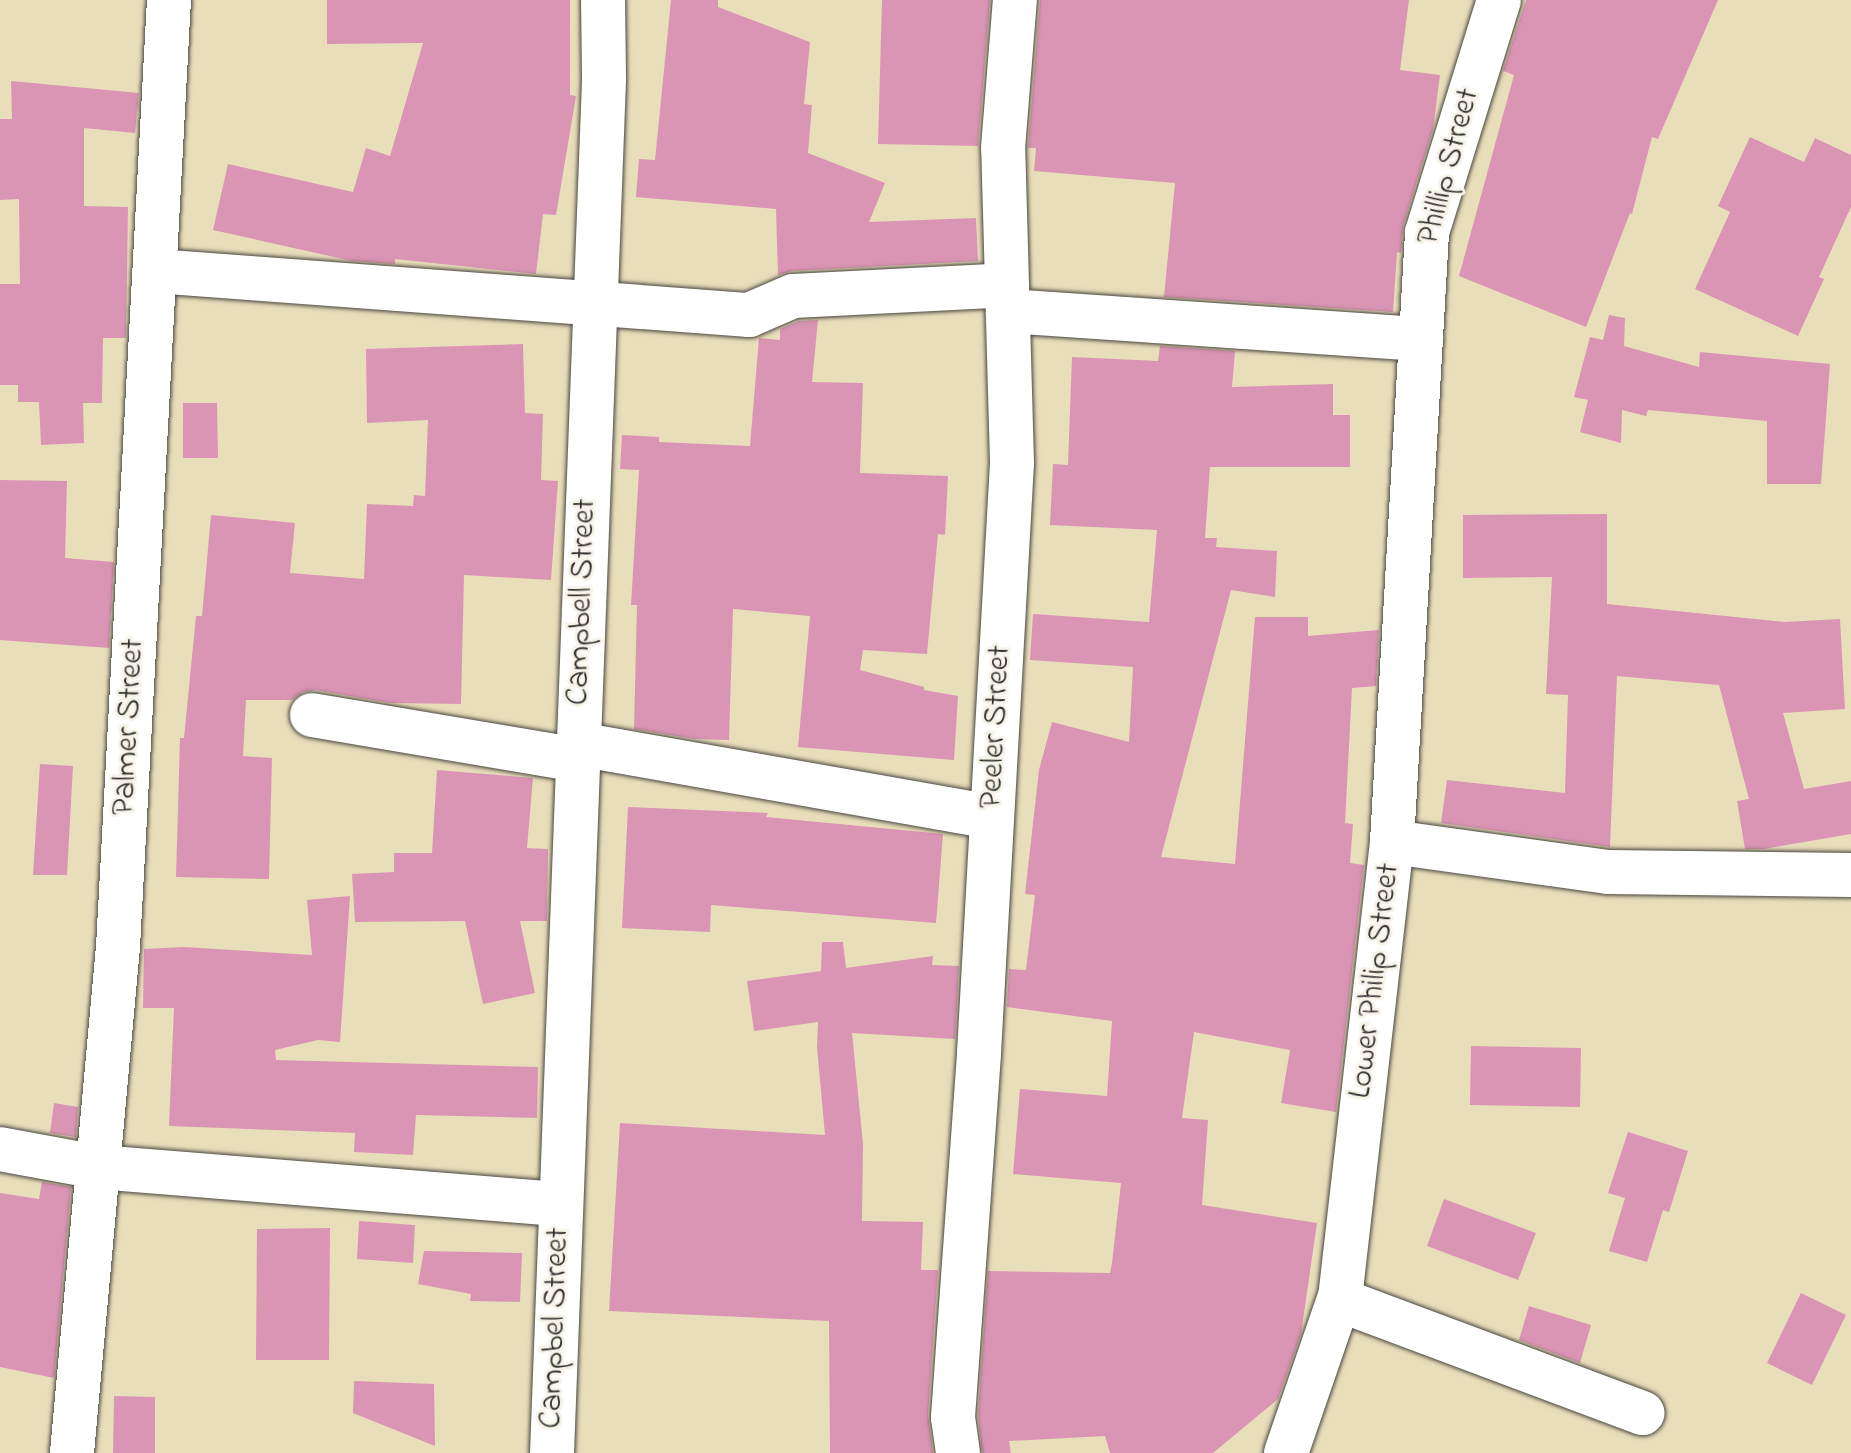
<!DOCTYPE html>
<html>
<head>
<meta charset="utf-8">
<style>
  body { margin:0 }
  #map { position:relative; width:1851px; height:1453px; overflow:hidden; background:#e9deba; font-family:"Indie Flower",sans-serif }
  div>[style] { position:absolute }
  .building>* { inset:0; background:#db95b4 }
  .roads { filter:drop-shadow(0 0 2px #484640) drop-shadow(0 0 2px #484640) }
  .street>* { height:44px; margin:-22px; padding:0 22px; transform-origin:22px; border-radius:22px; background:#fff }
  span { translate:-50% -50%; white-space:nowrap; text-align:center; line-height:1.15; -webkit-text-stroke:6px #f7f3e8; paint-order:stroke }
  .street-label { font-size:32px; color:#2b2b2b }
</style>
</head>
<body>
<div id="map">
  <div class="building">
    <i style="clip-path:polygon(327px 0,570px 0,570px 95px,576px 96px,556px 215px,543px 214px,536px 274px,395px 259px,395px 264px,352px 261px,213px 230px,228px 164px,353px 192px,366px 148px,390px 156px,423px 43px,327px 44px)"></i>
    <i style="clip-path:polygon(671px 0,718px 0,718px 7px,810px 42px,804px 104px,812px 105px,808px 153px,885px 183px,869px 222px,976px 218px,978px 261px,792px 271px,778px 275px,776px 209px,636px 197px,639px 159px,655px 160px)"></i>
    <i style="clip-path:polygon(882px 0,990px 0,978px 146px,878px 144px)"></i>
    <i style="clip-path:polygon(1040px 0,1409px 0,1400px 70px,1440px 75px,1433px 129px,1403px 226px,1401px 253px,1397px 252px,1393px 312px,1164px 297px,1175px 183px,1034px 171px,1036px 148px,1028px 148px)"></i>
    <i style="clip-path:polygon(1526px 0,1718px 0,1658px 139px,1652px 137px,1632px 214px,1630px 213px,1586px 327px,1459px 276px,1514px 75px,1503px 71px)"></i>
    <i style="clip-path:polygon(11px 81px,139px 93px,135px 133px,84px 128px,84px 206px,128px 207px,126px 338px,103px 338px,102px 403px,83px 403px,84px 443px,41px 445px,39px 402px,18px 402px,18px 385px,0 385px,0 284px,20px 284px,19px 199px,0 200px,0 119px,12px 119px)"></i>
    <i style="clip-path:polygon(1750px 137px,1804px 162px,1815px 138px,1851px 155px,1851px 207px,1819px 277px,1824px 279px,1798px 336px,1695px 289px,1730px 212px,1718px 206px)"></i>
    <i style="clip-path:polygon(1609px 315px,1625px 318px,1624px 346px,1699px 367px,1700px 352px,1830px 364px,1821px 484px,1767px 484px,1767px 421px,1648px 410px,1646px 416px,1622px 410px,1621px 443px,1580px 432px,1588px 400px,1574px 397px,1590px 337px,1603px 340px)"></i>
    <i style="clip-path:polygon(818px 320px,812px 382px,863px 383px,860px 473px,948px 476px,945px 535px,938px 534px,927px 654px,863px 650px,860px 670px,924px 687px,924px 690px,958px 696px,954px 760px,798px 747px,810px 616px,733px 609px,729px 740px,695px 739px,634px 729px,637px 605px,631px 605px,639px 470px,620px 469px,622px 435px,659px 437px,659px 442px,750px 446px,759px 338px,780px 340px,780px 329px,799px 321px)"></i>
    <i style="clip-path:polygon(523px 344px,525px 413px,543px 414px,541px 480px,558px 481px,551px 580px,464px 575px,461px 704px,390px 703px,315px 690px,303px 692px,292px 700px,246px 700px,243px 756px,272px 758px,269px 879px,176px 877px,180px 738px,184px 738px,196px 616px,202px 616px,211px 515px,295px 523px,290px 573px,364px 579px,367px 504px,413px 506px,414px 495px,425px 496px,428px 420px,367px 423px,366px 349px)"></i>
    <i style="clip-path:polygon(1160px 346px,1235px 351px,1232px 387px,1333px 384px,1333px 415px,1350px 415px,1350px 467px,1210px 467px,1205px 538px,1217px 538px,1216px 547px,1277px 551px,1275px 597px,1231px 590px,1161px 857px,1235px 864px,1255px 617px,1308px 617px,1308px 636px,1379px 630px,1376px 686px,1352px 688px,1345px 823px,1353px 824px,1350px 863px,1364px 865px,1336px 1112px,1281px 1103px,1290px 1050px,1194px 1032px,1182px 1118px,1208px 1120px,1202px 1205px,1317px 1223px,1301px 1334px,1278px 1399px,1213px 1453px,1110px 1453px,1105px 1436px,1009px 1441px,1011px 1453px,982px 1453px,978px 1416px,988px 1271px,1110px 1273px,1112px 1263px,1121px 1183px,1013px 1174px,1020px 1089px,1107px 1096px,1112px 1021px,1007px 1007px,1009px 969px,1026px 970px,1035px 895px,1025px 894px,1039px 770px,1052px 722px,1129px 742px,1133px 667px,1030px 660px,1033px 614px,1149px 622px,1157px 530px,1050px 525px,1053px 464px,1068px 465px,1072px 357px,1158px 361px)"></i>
    <i style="clip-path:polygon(183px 403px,217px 403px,218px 458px,183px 458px)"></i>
    <i style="clip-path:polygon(0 480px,67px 481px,65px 558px,114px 562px,109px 648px,0 640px)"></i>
    <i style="clip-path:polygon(1607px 514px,1607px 604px,1785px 622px,1840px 619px,1845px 709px,1783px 713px,1804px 789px,1851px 781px,1851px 834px,1764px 849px,1745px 849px,1737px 801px,1749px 799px,1719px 685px,1617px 676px,1610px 847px,1441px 823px,1447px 780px,1565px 793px,1568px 695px,1546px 694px,1552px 577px,1463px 578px,1463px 515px)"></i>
    <i style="clip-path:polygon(40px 764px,73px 766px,67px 875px,33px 875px)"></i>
    <i style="clip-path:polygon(437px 770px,533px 778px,527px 848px,548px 849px,547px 921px,520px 921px,535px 993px,483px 1004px,465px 921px,355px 922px,352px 874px,394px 872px,394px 853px,432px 853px)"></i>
    <i style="clip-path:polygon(628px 807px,768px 813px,766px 817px,943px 834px,936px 923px,711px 905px,710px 932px,622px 928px)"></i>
    <i style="clip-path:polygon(350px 896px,340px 1042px,318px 1040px,275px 1050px,276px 1060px,538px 1067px,537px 1118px,416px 1115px,413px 1155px,354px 1152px,355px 1133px,169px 1126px,174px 1008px,143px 1008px,144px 949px,184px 947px,312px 955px,307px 900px)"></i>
    <i style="clip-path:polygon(822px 942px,843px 942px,846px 968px,933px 956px,932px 965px,959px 966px,955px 1039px,852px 1033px,863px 1144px,862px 1221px,923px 1222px,921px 1270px,938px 1270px,928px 1415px,933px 1453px,830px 1453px,829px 1321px,609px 1311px,620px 1123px,825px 1135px,817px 1047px,818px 1022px,754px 1031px,747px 981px,821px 971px)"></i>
    <i style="clip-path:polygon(1471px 1046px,1581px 1048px,1580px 1107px,1470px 1105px)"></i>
    <i style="clip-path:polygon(54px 1103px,78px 1107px,76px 1137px,50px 1133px)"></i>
    <i style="clip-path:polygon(1628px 1132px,1688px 1151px,1669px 1212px,1663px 1210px,1647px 1262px,1609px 1251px,1625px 1198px,1608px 1193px)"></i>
    <i style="clip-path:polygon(42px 1182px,71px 1187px,54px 1378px,0 1367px,0 1193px,39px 1199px)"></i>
    <i style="clip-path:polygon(1444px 1199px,1536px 1233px,1518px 1280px,1427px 1246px)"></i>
    <i style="clip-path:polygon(359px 1221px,415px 1225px,413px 1263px,357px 1259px)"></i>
    <i style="clip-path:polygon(330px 1228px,329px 1360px,256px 1360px,257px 1229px)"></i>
    <i style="clip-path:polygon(424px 1251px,522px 1253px,520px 1302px,470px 1301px,471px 1294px,418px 1284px)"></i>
    <i style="clip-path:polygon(1801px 1293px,1846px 1315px,1812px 1385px,1767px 1363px)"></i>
    <i style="clip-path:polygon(1529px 1306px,1591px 1325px,1580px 1363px,1519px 1340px)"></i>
    <i style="clip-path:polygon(354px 1381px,434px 1384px,435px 1446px,353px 1413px)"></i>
    <i style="clip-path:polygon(114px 1396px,155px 1397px,155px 1453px,113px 1453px)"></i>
  </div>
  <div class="roads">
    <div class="street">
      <i style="left:1499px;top:0;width:244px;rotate:107.2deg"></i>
      <i style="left:1427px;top:233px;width:610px;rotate:93.29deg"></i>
      <i style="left:1392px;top:842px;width:461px;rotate:96.5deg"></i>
      <i style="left:1340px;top:1300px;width:323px;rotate:20.5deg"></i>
      <i style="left:155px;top:271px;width:596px;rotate:4.24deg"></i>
      <i style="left:749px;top:315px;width:48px;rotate:-23.4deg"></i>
      <i style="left:793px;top:296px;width:214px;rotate:-2.9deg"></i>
      <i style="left:1008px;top:311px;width:414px;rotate:3.9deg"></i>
      <i style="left:312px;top:715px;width:269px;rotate:9.6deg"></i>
      <i style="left:578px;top:744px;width:420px;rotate:10deg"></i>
      <i style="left:1392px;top:842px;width:218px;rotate:7.9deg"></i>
      <i style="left:1608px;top:872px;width:243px;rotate:0.7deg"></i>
      <i style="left:0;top:1149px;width:100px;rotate:10.4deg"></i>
      <i style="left:98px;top:1167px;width:464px;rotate:4.6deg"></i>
      <i style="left:72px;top:1453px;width:508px;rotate:-84.81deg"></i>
      <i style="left:118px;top:947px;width:948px;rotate:-86.92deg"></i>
      <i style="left:552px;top:1453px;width:1376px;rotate:-87.83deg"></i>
      <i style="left:604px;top:78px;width:78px;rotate:-90.7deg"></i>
      <i style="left:958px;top:1453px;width:36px;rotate:-98deg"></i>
      <i style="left:953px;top:1417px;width:365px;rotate:-85.9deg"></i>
      <i style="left:979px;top:1053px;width:591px;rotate:-86.8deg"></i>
      <i style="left:1012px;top:463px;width:315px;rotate:-91.6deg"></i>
      <i style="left:1003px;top:148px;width:148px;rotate:-85.4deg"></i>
      <i style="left:1286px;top:1453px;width:169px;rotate:-71deg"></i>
    </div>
  </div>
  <div class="street-label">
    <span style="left:1450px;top:167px;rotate:-75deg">Phillip Street</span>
    <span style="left:583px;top:602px;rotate:-88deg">Campbell Street</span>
    <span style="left:130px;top:727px;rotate:-87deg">Palmer Street</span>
    <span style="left:997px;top:727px;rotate:-87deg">Peeler Street</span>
    <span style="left:1376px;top:981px;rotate:-83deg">Lower Philip Street</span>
    <span style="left:556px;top:1328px;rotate:-88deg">Campbel Street</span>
  </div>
</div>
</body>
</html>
